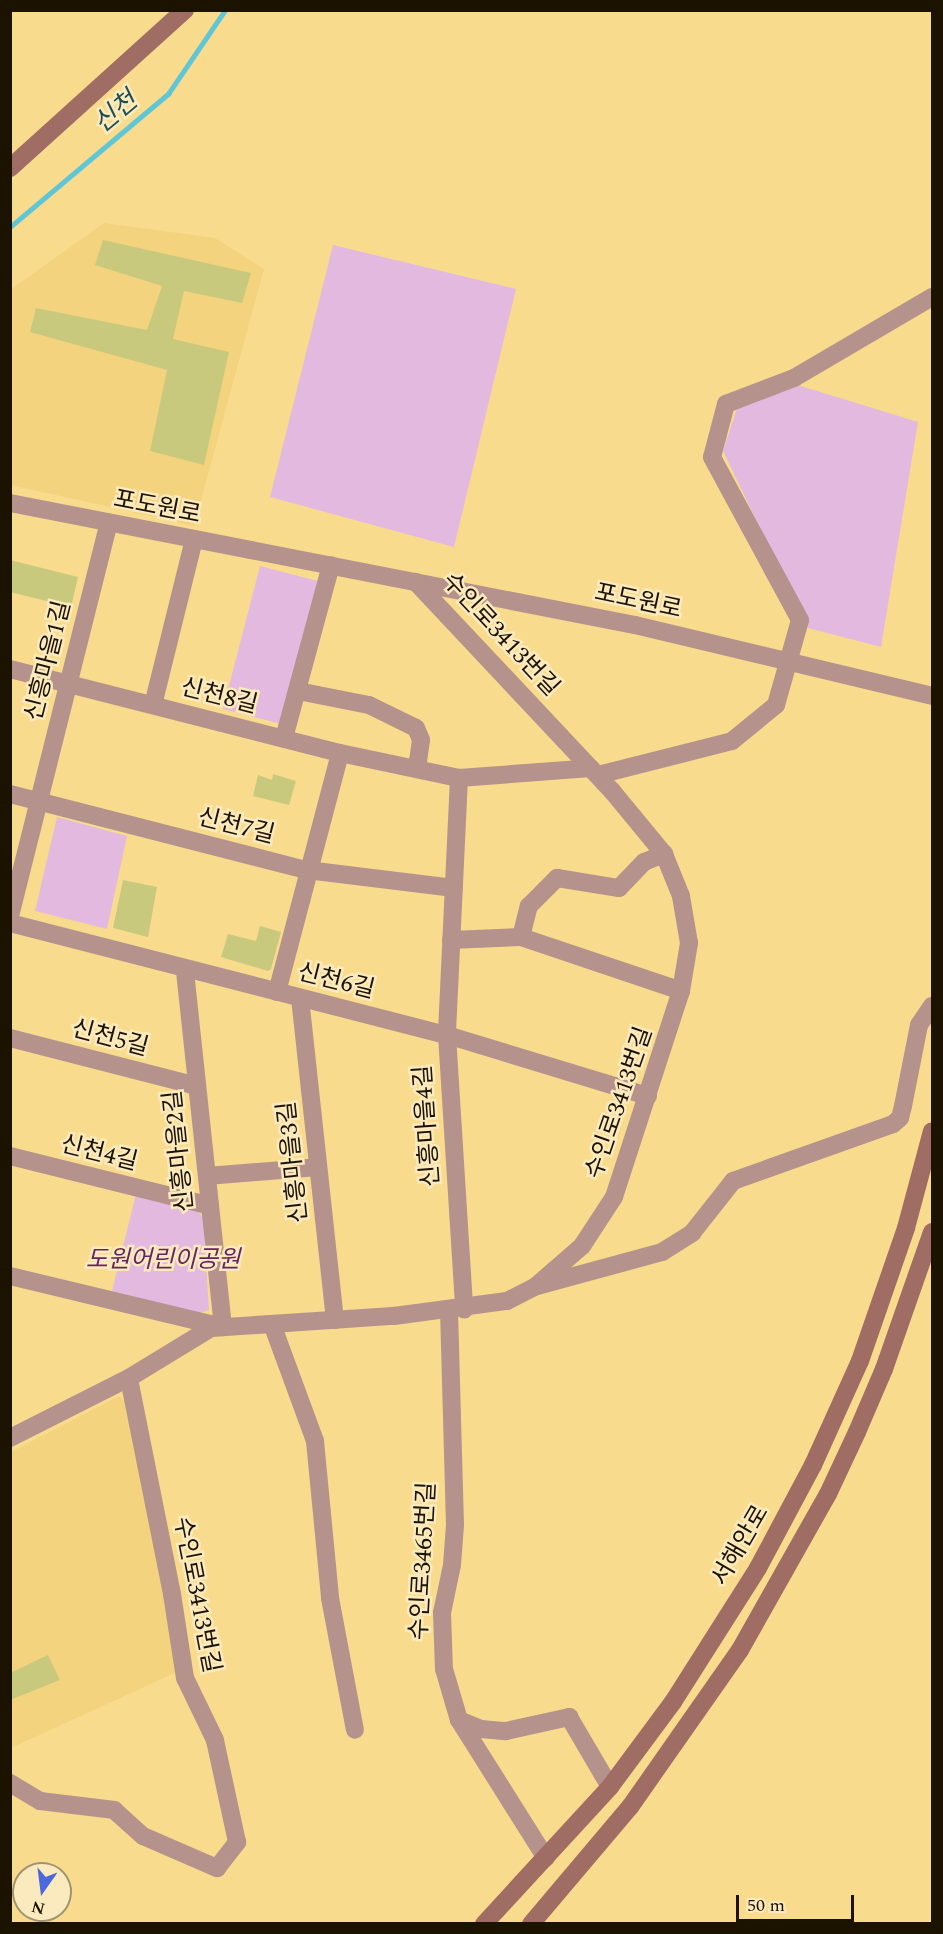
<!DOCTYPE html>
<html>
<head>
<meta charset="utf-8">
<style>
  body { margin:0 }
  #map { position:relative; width:943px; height:1934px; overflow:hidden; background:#f9db8e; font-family:Spectral,"Noto Sans KR",serif }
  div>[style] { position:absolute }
  .built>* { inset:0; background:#f4d37e }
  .green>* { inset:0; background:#e4b9e0 }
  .stream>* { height:4.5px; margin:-2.25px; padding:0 2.25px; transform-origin:2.25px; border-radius:2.25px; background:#5ec6d7 }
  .building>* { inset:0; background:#c8c97d }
  .street>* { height:18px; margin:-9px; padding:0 9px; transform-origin:9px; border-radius:9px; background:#b6928c }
  .secondary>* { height:18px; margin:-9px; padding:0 9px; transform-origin:9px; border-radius:9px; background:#a06d65 }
  .street-bridge>* { height:18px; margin:-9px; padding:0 9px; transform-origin:9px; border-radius:9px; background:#b6928c }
  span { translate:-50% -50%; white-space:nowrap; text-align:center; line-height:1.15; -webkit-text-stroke:5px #fbeabd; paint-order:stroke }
  .street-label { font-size:24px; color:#1b1300 }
  .park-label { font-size:24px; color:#662364; font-style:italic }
  .water-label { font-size:26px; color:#1e4d54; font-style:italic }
  .frame { position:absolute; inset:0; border:12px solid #1b1300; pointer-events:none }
  .north { position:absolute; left:12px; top:1862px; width:60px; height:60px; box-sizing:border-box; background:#fbeabd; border:2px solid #a19471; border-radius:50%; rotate:194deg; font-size:16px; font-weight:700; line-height:24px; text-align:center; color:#1b1300 }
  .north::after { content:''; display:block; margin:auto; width:21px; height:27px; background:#4b68dc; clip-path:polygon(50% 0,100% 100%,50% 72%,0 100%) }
  .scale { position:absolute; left:736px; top:1895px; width:118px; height:27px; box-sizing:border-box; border:3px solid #1b1300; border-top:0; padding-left:8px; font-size:18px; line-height:21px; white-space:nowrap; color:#1b1300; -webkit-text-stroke:4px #fbeabd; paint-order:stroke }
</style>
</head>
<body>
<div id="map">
  <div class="built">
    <i style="clip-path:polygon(104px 223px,215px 238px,264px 269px,194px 526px,11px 485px,10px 290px)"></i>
    <i style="clip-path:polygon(119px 1396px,132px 1408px,179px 1671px,11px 1748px,11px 1452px)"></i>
  </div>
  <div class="green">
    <i style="clip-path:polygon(333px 245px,516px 289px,454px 547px,270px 497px)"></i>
    <i style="clip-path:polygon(801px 386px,918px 422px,881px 647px,808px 628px,723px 451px,738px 405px,781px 387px)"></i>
    <i style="clip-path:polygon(260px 566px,318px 581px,281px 724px,223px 709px)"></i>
    <i style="clip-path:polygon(57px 817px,127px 836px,107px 929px,35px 911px)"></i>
    <i style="clip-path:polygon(136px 1194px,192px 1205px,203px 1217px,209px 1310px,197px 1314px,112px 1291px)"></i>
  </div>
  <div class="stream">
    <i style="left:10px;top:227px;width:207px;rotate:-40.1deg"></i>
    <i style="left:168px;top:94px;width:102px;rotate:-55.8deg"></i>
  </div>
  <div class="building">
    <i style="clip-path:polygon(103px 240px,251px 273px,242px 303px,184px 291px,173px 339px,229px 352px,204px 465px,150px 451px,167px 370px,30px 332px,36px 308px,147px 330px,162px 286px,95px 265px)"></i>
    <i style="clip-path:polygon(10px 560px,78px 577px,71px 607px,10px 592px)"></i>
    <i style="clip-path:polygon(273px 774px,296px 781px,289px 805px,253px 796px,258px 775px,272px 780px)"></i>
    <i style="clip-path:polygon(123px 880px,157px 887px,148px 937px,113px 928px)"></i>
    <i style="clip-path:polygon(260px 926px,281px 932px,271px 969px,268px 971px,221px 957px,228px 934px,256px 941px)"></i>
    <i style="clip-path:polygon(48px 1655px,60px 1680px,10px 1700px,10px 1673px)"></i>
  </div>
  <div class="street">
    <i style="left:10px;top:503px;width:637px;rotate:11.05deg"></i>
    <i style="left:635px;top:625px;width:305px;rotate:13.4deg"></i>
    <i style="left:800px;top:620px;width:185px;rotate:-118.4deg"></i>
    <i style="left:712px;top:457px;width:55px;rotate:-75.2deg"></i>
    <i style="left:726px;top:404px;width:73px;rotate:-20.9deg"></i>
    <i style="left:794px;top:378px;width:160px;rotate:-30.4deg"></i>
    <i style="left:10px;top:669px;width:341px;rotate:14.3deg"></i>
    <i style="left:340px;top:753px;width:122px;rotate:11.9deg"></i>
    <i style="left:459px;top:778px;width:132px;rotate:-4.3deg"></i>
    <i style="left:298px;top:691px;width:72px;rotate:11.2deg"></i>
    <i style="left:369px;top:705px;width:52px;rotate:26.1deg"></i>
    <i style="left:416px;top:728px;width:13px;rotate:67deg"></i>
    <i style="left:421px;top:740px;width:29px;rotate:98deg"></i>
    <i style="left:153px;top:705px;width:171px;rotate:-76.1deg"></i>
    <i style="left:284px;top:738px;width:179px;rotate:-74.8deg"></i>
    <i style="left:598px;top:775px;width:138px;rotate:-14.2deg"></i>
    <i style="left:732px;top:741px;width:57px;rotate:-39.3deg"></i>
    <i style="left:459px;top:778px;width:257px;rotate:92.7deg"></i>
    <i style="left:447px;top:1035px;width:275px;rotate:86.4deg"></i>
    <i style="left:10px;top:794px;width:307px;rotate:14.4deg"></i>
    <i style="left:307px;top:870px;width:148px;rotate:7deg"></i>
    <i style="left:10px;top:916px;width:405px;rotate:-75.9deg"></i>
    <i style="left:10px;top:923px;width:451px;rotate:14.4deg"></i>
    <i style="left:447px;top:1035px;width:210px;rotate:16.9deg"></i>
    <i style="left:521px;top:937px;width:169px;rotate:18.6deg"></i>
    <i style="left:451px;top:940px;width:70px;rotate:-2.5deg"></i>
    <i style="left:521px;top:937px;width:32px;rotate:-76deg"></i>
    <i style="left:529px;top:906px;width:40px;rotate:-45deg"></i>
    <i style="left:557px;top:878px;width:63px;rotate:9.2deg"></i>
    <i style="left:619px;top:888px;width:36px;rotate:-46deg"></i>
    <i style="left:644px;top:862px;width:22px;rotate:-22deg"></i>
    <i style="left:277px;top:992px;width:247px;rotate:-75.2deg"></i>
    <i style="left:300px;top:998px;width:324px;rotate:83.8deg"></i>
    <i style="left:10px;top:1038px;width:193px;rotate:14.4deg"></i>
    <i style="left:10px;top:1156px;width:206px;rotate:14deg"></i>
    <i style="left:207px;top:1176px;width:111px;rotate:-4.6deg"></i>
    <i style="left:10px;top:1276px;width:219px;rotate:13.5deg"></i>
    <i style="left:223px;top:1327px;width:360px;rotate:-96.1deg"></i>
    <i style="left:537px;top:1286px;width:130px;rotate:-15.2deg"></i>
    <i style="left:662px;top:1252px;width:36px;rotate:-32deg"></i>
    <i style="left:692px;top:1233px;width:66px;rotate:-51.7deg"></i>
    <i style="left:733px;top:1181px;width:170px;rotate:-19.6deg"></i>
    <i style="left:893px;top:1124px;width:9px;rotate:-41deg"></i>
    <i style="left:900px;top:1118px;width:12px;rotate:-76deg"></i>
    <i style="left:903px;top:1106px;width:83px;rotate:-78.8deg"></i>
    <i style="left:919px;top:1025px;width:23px;rotate:-56deg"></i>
    <i style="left:449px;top:1310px;width:215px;rotate:88.4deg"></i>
    <i style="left:455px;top:1525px;width:40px;rotate:94.3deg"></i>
    <i style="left:452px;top:1565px;width:49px;rotate:101.8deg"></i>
    <i style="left:442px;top:1613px;width:56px;rotate:88deg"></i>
    <i style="left:444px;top:1669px;width:53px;rotate:73.6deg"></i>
    <i style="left:459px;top:1720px;width:163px;rotate:57.8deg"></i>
    <i style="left:272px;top:1324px;width:125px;rotate:69.8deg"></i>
    <i style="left:315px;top:1441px;width:158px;rotate:84.5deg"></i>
    <i style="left:330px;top:1598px;width:134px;rotate:79.3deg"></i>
    <i style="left:10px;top:1438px;width:133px;rotate:-26.8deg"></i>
    <i style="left:129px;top:1378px;width:96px;rotate:-31.4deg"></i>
    <i style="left:211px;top:1328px;width:183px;rotate:-3.8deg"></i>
    <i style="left:394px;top:1316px;width:114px;rotate:-7.6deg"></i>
    <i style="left:507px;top:1301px;width:33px;rotate:-27deg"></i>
    <i style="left:536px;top:1286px;width:61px;rotate:-41deg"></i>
    <i style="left:582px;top:1246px;width:59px;rotate:-56.9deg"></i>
    <i style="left:614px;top:1197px;width:217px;rotate:-72deg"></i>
    <i style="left:681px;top:991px;width:49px;rotate:-80.5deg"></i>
    <i style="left:689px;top:943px;width:48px;rotate:-99.7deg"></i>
    <i style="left:681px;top:896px;width:45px;rotate:-112deg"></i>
    <i style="left:664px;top:854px;width:82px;rotate:-129.5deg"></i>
    <i style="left:612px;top:791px;width:287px;rotate:-133.2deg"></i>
    <i style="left:459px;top:1720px;width:24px;rotate:22deg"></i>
    <i style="left:481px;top:1729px;width:25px;rotate:5deg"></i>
    <i style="left:506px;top:1731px;width:65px;rotate:-12.5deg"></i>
    <i style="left:569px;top:1717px;width:81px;rotate:59.6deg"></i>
    <i style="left:10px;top:1783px;width:35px;rotate:31deg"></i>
    <i style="left:40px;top:1801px;width:75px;rotate:6.9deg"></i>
    <i style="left:114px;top:1810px;width:39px;rotate:42deg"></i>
    <i style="left:143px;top:1836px;width:81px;rotate:23.4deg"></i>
    <i style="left:217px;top:1868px;width:33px;rotate:-52deg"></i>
    <i style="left:237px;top:1842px;width:104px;rotate:-102.2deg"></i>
    <i style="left:215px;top:1740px;width:69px;rotate:-115.8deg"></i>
    <i style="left:185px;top:1678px;width:85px;rotate:-98.8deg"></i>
    <i style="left:172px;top:1594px;width:220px;rotate:-101.3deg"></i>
  </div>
  <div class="secondary">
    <i style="left:10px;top:168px;width:236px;rotate:-42.1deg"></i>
    <i style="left:484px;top:1924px;width:186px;rotate:-47.4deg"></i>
    <i style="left:610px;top:1787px;width:106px;rotate:-53.5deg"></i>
    <i style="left:673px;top:1702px;width:159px;rotate:-57.6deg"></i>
    <i style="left:758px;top:1568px;width:117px;rotate:-61.9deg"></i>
    <i style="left:813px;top:1465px;width:114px;rotate:-65.7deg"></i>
    <i style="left:860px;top:1361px;width:141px;rotate:-70.9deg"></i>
    <i style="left:906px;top:1228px;width:100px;rotate:-75deg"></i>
    <i style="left:531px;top:1924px;width:153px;rotate:-49.8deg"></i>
    <i style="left:630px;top:1807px;width:192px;rotate:-55deg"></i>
    <i style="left:740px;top:1650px;width:179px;rotate:-60.6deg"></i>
    <i style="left:828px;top:1494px;width:68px;rotate:-64.9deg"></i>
    <i style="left:857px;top:1432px;width:69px;rotate:-66.8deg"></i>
    <i style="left:884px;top:1369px;width:145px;rotate:-70.7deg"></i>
  </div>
  <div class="street-bridge">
    <i style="left:776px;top:705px;width:88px;rotate:-74.2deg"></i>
  </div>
  <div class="street-label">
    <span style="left:157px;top:508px;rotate:11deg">포도원로</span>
    <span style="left:638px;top:602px;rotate:12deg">포도원로</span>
    <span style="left:500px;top:635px;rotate:47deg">수인로3413번길</span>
    <span style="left:49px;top:661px;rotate:-76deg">신흥마을1길</span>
    <span style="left:219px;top:697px;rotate:14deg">신천8길</span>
    <span style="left:236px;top:827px;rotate:14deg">신천7길</span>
    <span style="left:336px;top:982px;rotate:14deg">신천6길</span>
    <span style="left:110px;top:1039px;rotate:15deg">신천5길</span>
    <span style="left:620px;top:1103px;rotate:-71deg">수인로3413번길</span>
    <span style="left:428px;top:1126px;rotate:-94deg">신흥마을4길</span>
    <span style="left:180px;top:1151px;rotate:-96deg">신흥마을2길</span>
    <span style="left:99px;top:1154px;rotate:14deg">신천4길</span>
    <span style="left:294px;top:1162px;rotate:-96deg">신흥마을3길</span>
    <span style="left:741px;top:1546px;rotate:-60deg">서해안로</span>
    <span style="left:424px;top:1561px;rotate:-87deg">수인로3465번길</span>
    <span style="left:196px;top:1595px;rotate:79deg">수인로3413번길</span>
  </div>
  <div class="park-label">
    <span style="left:163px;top:1261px">도원어린이공원</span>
  </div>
  <div class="water-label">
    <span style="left:116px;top:113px;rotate:-40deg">신천</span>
  </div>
  <div class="frame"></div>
  <div class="north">N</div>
  <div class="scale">50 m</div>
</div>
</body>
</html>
